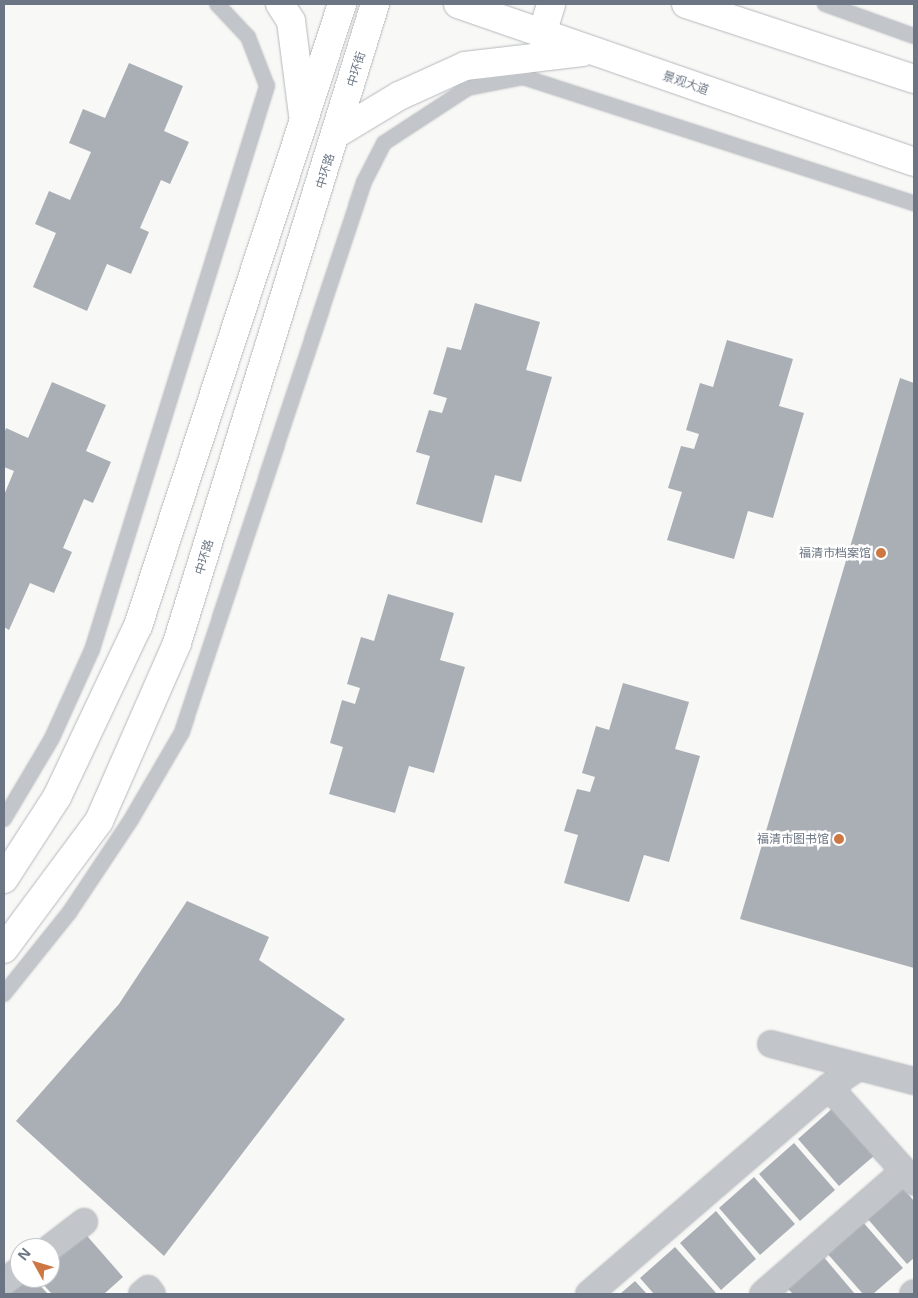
<!DOCTYPE html>
<html>
<head>
<meta charset="utf-8">
<style>
  body { margin:0 }
  #map { position:relative; width:918px; height:1298px; overflow:hidden; background:#f8f8f6; font-family:"Open Sans","Noto Sans SC",sans-serif }
  div>[style] { position:absolute }
  .building>* { inset:0; background:#aaafb5 }
  .roads { filter:drop-shadow(0 0 1px #b5b8bd) drop-shadow(0 0 1px #b5b8bd) }
  .lane>* { height:14px; margin:-7px; padding:0 7px; transform-origin:7px; border-radius:7px; background:#c2c5c9 }
  .street>* { height:26px; margin:-13px; padding:0 13px; transform-origin:13px; border-radius:13px; background:#c2c5c9 }
  .secondary>* { height:28px; margin:-14px; padding:0 14px; transform-origin:14px; border-radius:14px; background:#fff }
  .dots>* { width:14px; height:14px; translate:-50% -50%; box-sizing:border-box; border:2px solid #fff; border-radius:50% }
  span { translate:-50% -50%; white-space:nowrap; text-align:center; line-height:1.15; -webkit-text-stroke:5px #fff; paint-order:stroke }
  .street-label { font-size:12px; color:#6b7583 }
  .poi-label { font-size:12px; color:#6b7583 }
  .right { translate:-100% -50%; text-align:right }
  .frame { position:absolute; inset:0; border:5px solid #6b7583; pointer-events:none }
  .north { position:absolute; left:10px; top:1238px; width:50px; height:50px; box-sizing:border-box; background:#fff; border:1px solid #c4c8cd; border-radius:50%; rotate:309deg; font-size:14px; font-weight:700; line-height:20px; text-align:center; color:#6b7583 }
  .north::after { content:''; display:block; margin:auto; width:18px; height:22px; background:#cd7742; clip-path:polygon(50% 0,100% 100%,50% 72%,0 100%) }
</style>
</head>
<body>
<div id="map">
  <div class="building">
    <i style="clip-path:polygon(129px 63px,183px 86px,164px 131px,189px 142px,170px 184px,161px 180px,140px 228px,149px 232px,131px 274px,107px 264px,87px 311px,33px 287px,56px 233px,35px 224px,49px 191px,70px 200px,91px 152px,69px 143px,83px 109px,105px 118px)"></i>
    <i style="clip-path:polygon(475px 303px,540px 322px,526px 370px,552px 377px,521px 482px,495px 475px,482px 523px,416px 504px,430px 456px,416px 452px,429px 410px,442px 413px,447px 398px,433px 394px,447px 347px,461px 350px)"></i>
    <i style="clip-path:polygon(727px 340px,793px 359px,779px 406px,804px 413px,773px 518px,748px 511px,734px 559px,667px 540px,682px 492px,668px 488px,681px 446px,694px 449px,699px 434px,686px 430px,700px 383px,713px 387px)"></i>
    <i style="clip-path:polygon(900px 378px,914px 383px,914px 968px,740px 919px)"></i>
    <i style="clip-path:polygon(52px 382px,106px 405px,86px 451px,111px 462px,93px 503px,84px 499px,63px 548px,72px 552px,54px 593px,30px 583px,9px 630px,4px 627px,4px 495px,14px 471px,4px 467px,4px 434px,6px 428px,28px 438px)"></i>
    <i style="clip-path:polygon(388px 594px,454px 613px,440px 660px,465px 667px,434px 773px,409px 766px,395px 813px,329px 794px,343px 747px,330px 743px,342px 700px,355px 704px,360px 688px,347px 684px,361px 637px,374px 641px)"></i>
    <i style="clip-path:polygon(623px 683px,689px 702px,675px 749px,700px 756px,669px 862px,644px 855px,629px 902px,564px 883px,578px 835px,564px 831px,577px 789px,590px 792px,595px 777px,582px 773px,596px 726px,609px 730px)"></i>
    <i style="clip-path:polygon(187px 901px,269px 937px,259px 960px,345px 1019px,164px 1256px,16px 1121px,119px 1004px)"></i>
    <i style="clip-path:polygon(834px 1107px,875px 1155px,839px 1186px,798px 1139px)"></i>
    <i style="clip-path:polygon(794px 1143px,835px 1190px,800px 1221px,759px 1174px)"></i>
    <i style="clip-path:polygon(754px 1177px,795px 1224px,760px 1255px,719px 1208px)"></i>
    <i style="clip-path:polygon(901px 1186px,914px 1201px,914px 1258px,907px 1264px,866px 1217px)"></i>
    <i style="clip-path:polygon(716px 1211px,756px 1259px,721px 1290px,680px 1243px)"></i>
    <i style="clip-path:polygon(862px 1221px,903px 1268px,873px 1294px,863px 1294px,826px 1252px)"></i>
    <i style="clip-path:polygon(81px 1229px,123px 1277px,104px 1294px,52px 1294px,37px 1278px,50px 1278px,50px 1257px)"></i>
    <i style="clip-path:polygon(675px 1247px,717px 1294px,654px 1294px,640px 1278px)"></i>
    <i style="clip-path:polygon(822px 1255px,855px 1294px,793px 1294px,786px 1287px)"></i>
    <i style="clip-path:polygon(25px 1278px,33px 1278px,48px 1294px,7px 1294px)"></i>
    <i style="clip-path:polygon(635px 1281px,647px 1294px,620px 1294px)"></i>
  </div>
  <div class="roads">
    <div class="lane">
      <i style="left:825px;top:4px;width:95px;rotate:19.8deg"></i>
      <i style="left:4px;top:819px;width:94px;rotate:-59.3deg"></i>
      <i style="left:52px;top:738px;width:97px;rotate:-65.6deg"></i>
      <i style="left:92px;top:650px;width:591px;rotate:-72.76deg"></i>
      <i style="left:267px;top:86px;width:53px;rotate:-111.2deg"></i>
      <i style="left:248px;top:37px;width:45px;rotate:-133.2deg"></i>
      <i style="left:4px;top:994px;width:104px;rotate:-51.3deg"></i>
      <i style="left:69px;top:913px;width:114px;rotate:-56.4deg"></i>
      <i style="left:132px;top:818px;width:99px;rotate:-59.8deg"></i>
      <i style="left:182px;top:732px;width:579px;rotate:-71.69deg"></i>
      <i style="left:364px;top:182px;width:44px;rotate:-62.9deg"></i>
      <i style="left:384px;top:143px;width:100px;rotate:-33.2deg"></i>
      <i style="left:468px;top:88px;width:56px;rotate:-11.3deg"></i>
      <i style="left:523px;top:77px;width:411px;rotate:17.9deg"></i>
    </div>
    <div class="street">
      <i style="left:771px;top:1044px;width:148px;rotate:14.5deg"></i>
      <i style="left:829px;top:1087px;width:127px;rotate:48.2deg"></i>
      <i style="left:50px;top:1248px;width:43px;rotate:-37.4deg"></i>
      <i style="left:4px;top:1282px;width:20px;rotate:-37deg"></i>
      <i style="left:142px;top:1294px;width:8px;rotate:-40deg"></i>
      <i style="left:148px;top:1289px;width:6px;rotate:51deg"></i>
      <i style="left:589px;top:1294px;width:317px;rotate:-40.8deg"></i>
      <i style="left:829px;top:1087px;width:34px;rotate:-34deg"></i>
      <i style="left:763px;top:1294px;width:187px;rotate:-41.1deg"></i>
      <i style="left:913px;top:1294px;width:1px;rotate:-45deg"></i>
    </div>
    <div class="secondary">
      <i style="left:280px;top:4px;width:20px;rotate:57deg"></i>
      <i style="left:291px;top:21px;width:95px;rotate:82.7deg"></i>
      <i style="left:458px;top:4px;width:483px;rotate:19.1deg"></i>
      <i style="left:686px;top:4px;width:240px;rotate:18.2deg"></i>
      <i style="left:542px;top:34px;width:31px;rotate:-73deg"></i>
      <i style="left:336px;top:134px;width:74px;rotate:-31.1deg"></i>
      <i style="left:399px;top:96px;width:72px;rotate:-24.4deg"></i>
      <i style="left:465px;top:66px;width:118px;rotate:-6.8deg"></i>
      <i style="left:4px;top:879px;width:98px;rotate:-57.1deg"></i>
      <i style="left:57px;top:797px;width:189px;rotate:-64.7deg"></i>
      <i style="left:138px;top:626px;width:655px;rotate:-71.84deg"></i>
      <i style="left:4px;top:949px;width:159px;rotate:-53.4deg"></i>
      <i style="left:99px;top:821px;width:194px;rotate:-66.3deg"></i>
      <i style="left:177px;top:643px;width:669px;rotate:-72.78deg"></i>
    </div>
  </div>
  <div class="dots">
    <i style="left:881px;top:553px;background:#cd7742"></i>
    <i style="left:839px;top:839px;background:#cd7742"></i>
  </div>
  <div class="street-label">
    <span style="left:356px;top:69px;rotate:-73deg">中环街</span>
    <span style="left:686px;top:83px;rotate:19deg">景观大道</span>
    <span style="left:325px;top:171px;rotate:-73deg">中环路</span>
    <span style="left:204px;top:557px;rotate:-73deg">中环路</span>
  </div>
  <div class="poi-label">
    <span class="right" style="left:871px;top:553px">福清市档案馆</span>
    <span class="right" style="left:829px;top:839px">福清市图书馆</span>
  </div>
  <div class="frame"></div>
  <div class="north">N</div>
</div>
</body>
</html>
